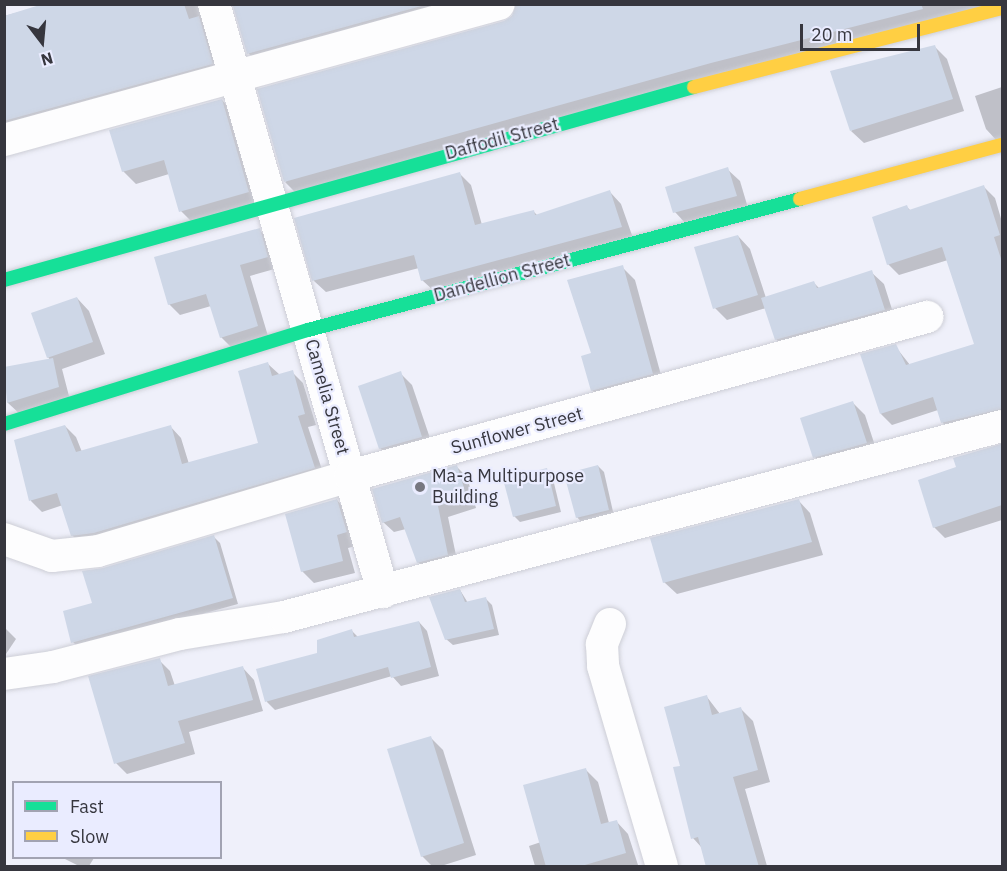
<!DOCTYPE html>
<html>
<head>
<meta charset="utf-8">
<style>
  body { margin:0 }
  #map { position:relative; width:1007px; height:871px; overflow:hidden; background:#eff0fa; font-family:"IBM Plex Sans",sans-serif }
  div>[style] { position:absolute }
  .shadow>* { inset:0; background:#0003 }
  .building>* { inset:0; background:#ced7e7 }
  .roads { filter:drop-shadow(0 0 2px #cdced6) drop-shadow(0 0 2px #cdced6) }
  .street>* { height:32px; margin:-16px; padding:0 16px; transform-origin:16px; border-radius:16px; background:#fdfdfe }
  .fast>* { height:14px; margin:-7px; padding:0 7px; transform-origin:7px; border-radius:7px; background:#16e098 }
  .slow>* { height:14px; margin:-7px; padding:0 7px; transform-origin:7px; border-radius:7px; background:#ffcf43 }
  .dots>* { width:16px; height:16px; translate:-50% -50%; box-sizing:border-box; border:3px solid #eaecff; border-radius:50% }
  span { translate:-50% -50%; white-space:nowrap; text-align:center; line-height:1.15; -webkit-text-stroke:4.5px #eaecff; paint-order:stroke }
  .street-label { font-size:18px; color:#36363e }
  .poi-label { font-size:18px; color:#36363e }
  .left { translate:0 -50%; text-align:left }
  .frame { position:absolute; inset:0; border:6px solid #36363e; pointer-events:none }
  .legend { position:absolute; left:12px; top:781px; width:210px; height:78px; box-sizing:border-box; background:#eaecff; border:2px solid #a2a3b2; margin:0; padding:8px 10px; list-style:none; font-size:18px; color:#36363e }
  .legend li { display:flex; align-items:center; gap:12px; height:30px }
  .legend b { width:30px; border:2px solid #a2a3b2 }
  .north { position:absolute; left:12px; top:12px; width:60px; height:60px; -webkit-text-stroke:4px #eaecff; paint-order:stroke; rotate:164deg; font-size:16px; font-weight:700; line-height:24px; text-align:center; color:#36363e }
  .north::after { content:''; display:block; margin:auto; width:21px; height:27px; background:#36363e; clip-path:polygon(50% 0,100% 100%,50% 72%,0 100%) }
  .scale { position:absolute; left:800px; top:24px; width:120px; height:27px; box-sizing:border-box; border:3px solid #36363e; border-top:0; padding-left:8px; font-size:18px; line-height:21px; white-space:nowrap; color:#36363e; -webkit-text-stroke:4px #eaecff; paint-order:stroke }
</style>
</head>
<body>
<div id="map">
  <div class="shadow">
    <i style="clip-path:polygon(50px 4px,212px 4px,224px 76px,4px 137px,4px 16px)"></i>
    <i style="clip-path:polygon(234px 4px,484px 4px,261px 66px,249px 54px)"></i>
    <i style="clip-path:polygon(517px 4px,998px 4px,297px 194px,285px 182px,505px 23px,518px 10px)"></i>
    <i style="clip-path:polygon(934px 46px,947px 59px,964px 111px,864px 143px,851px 131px)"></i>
    <i style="clip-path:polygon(1002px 87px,1002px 141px,998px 142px,986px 129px,975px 96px)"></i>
    <i style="clip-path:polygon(222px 100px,234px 113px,261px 204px,193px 223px,181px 211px,169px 174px,136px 184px,123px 171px)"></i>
    <i style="clip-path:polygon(727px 169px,740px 181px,748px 208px,687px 225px,675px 212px)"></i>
    <i style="clip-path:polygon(460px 174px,471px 185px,482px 225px,534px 212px,538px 216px,610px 192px,621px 204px,633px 238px,434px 291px,422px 280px,419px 268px,326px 292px,314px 281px,296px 219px)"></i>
    <i style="clip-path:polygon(984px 187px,995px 198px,1002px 222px,1002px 421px,954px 434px,943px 423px,938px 410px,892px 425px,881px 414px,895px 346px,910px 365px,976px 345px,948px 260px,899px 275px,888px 264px,907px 207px,911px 211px)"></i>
    <i style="clip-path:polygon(259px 230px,270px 240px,278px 268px,250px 276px,268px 336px,232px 348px,221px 337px,211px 306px,180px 315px,169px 304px)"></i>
    <i style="clip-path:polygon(738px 236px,750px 249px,766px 298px,814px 283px,820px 289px,871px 272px,884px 284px,896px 322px,788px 352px,776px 339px,766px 308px,727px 320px,715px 308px)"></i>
    <i style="clip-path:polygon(622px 267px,635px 280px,664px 386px,604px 403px,592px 390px,593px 354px)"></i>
    <i style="clip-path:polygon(77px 298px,89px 311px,105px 354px,62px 369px,70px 400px,21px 415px,8px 403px,4px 369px,50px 360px,48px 357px)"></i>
    <i style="clip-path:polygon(268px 364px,280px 375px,292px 372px,303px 383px,316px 425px,308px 427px,325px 479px,83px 546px,72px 535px,63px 505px,42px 512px,31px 501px,16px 441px,65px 426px,76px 437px,82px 452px,170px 426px,181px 438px,189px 464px,260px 444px)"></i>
    <i style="clip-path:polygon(400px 373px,412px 385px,434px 450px,393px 461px,380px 448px)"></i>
    <i style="clip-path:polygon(853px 403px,865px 415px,878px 455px,827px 469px,815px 457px)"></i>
    <i style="clip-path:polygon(1002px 444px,1002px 520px,945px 538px,934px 527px,958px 468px,955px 459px)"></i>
    <i style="clip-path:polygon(598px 466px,604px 472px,614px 516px,583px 524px,577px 517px)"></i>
    <i style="clip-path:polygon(457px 467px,467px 477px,476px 508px,448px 517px,458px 565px,429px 573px,418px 562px,406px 529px,394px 532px,383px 522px)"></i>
    <i style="clip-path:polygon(546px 469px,552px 475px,561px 512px,520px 522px,514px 516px)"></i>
    <i style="clip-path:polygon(337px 500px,349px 513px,359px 545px,348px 548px,355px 573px,314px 583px,302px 571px)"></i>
    <i style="clip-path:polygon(798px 500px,810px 513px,823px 555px,677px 594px,664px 582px)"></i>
    <i style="clip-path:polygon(214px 537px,220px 543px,238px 604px,79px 648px,73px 642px,94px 604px,103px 570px)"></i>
    <i style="clip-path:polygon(460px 590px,468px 603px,486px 599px,492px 605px,499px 635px,453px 645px,446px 639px)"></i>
    <i style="clip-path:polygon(419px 622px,427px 631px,439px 676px,401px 686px,392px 676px,275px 710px,267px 702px,258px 670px,319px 655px,352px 631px,359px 638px)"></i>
    <i style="clip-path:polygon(4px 627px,16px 639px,4px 657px)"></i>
    <i style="clip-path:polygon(159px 660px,170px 671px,175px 686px,243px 668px,254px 680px,263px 711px,189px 732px,195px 754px,127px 774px,116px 763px)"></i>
    <i style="clip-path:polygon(707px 697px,720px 714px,741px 709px,753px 721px,770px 782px,745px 789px,767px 866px,708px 866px,702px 848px,693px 838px,681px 767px)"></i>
    <i style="clip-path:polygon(430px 737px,443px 750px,476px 855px,441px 866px,432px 866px,422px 856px)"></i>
    <i style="clip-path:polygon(585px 769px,598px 782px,609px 823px,616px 821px,628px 834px,638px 865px,535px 866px,529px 846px,541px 842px)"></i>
    <i style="clip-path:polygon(63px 858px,94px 858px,89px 866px,79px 866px)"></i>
  </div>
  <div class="building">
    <i style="clip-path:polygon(43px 4px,184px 4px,189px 19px,199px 16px,213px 64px,4px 121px,4px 16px)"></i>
    <i style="clip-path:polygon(239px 4px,429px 4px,247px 54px,233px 6px)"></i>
    <i style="clip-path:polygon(516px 4px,921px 4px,923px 9px,711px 63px,284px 182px,257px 89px,504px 21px,512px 16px)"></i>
    <i style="clip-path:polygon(935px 45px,953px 99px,850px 131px,830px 71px)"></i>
    <i style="clip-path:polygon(222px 99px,249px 192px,179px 212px,164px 160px,122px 172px,109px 130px)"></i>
    <i style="clip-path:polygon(728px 167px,737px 196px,673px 213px,665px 187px)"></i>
    <i style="clip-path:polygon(460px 172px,475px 225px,534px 210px,535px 215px,610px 190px,622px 227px,421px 281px,414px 255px,312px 281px,294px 218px)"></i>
    <i style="clip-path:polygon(984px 185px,1000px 235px,994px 237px,1002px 262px,1002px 409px,941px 423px,933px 397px,880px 414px,860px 354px,896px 344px,906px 365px,974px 344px,942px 247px,887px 265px,872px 217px,907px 205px,909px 210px)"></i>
    <i style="clip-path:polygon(260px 228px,268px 257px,240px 265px,258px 326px,220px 338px,206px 294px,168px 305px,154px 257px)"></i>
    <i style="clip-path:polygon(738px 235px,758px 295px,713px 309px,694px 247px)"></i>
    <i style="clip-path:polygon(623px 265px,653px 374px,591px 391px,581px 356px,591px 353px,567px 280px)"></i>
    <i style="clip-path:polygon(872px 270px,885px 310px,775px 340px,761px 298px,814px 281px,817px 288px)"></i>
    <i style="clip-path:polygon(77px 297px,93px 342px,47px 358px,31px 313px)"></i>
    <i style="clip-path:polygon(53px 358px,59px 387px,7px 403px,4px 367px)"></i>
    <i style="clip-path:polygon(268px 362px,272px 376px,293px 370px,305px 414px,298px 416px,315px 468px,94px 533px,71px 536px,57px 493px,29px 501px,14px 440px,65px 425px,76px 452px,171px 425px,182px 464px,258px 443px,238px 371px)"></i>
    <i style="clip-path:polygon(401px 371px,422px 437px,379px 449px,358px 386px)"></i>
    <i style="clip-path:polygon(853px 401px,867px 443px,813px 458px,800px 418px)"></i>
    <i style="clip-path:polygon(1002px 444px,1002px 505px,933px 528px,918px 480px,956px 467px,953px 458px)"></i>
    <i style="clip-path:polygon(457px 465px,467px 498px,438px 506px,448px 555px,417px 563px,400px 517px,382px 523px,372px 489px)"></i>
    <i style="clip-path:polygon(598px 465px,609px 510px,576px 518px,564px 474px)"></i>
    <i style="clip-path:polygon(547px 468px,556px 506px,513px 517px,503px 479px)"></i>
    <i style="clip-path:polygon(337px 499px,347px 532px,337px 535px,343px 561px,301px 572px,285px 514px)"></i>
    <i style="clip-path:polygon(799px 499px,812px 542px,663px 583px,650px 538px)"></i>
    <i style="clip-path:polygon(214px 535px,233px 598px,71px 643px,63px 611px,92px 603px,82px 571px,103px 568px)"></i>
    <i style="clip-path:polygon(460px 589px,465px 602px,486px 597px,494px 629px,445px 640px,429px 597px)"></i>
    <i style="clip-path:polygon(419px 621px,431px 667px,391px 678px,388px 667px,265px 702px,256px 669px,317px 653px,317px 640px,352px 629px,354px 637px)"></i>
    <i style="clip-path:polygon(160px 658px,168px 686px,243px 666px,253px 700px,178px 721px,185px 743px,114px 764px,88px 676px)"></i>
    <i style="clip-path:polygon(707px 695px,712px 715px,741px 707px,758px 770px,733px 777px,759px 867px,706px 867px,698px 837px,691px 839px,673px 767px,680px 766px,664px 707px)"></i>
    <i style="clip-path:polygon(431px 736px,464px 843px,421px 857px,387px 749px)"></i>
    <i style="clip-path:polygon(586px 768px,601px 824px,617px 820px,626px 853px,578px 867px,546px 867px,523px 785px)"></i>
  </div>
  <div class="roads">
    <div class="street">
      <i style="left:214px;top:4px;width:612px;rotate:73.96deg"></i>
      <i style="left:4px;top:140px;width:513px;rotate:-15.36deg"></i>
      <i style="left:4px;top:539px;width:51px;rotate:19.5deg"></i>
      <i style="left:52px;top:556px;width:46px;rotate:-6.2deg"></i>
      <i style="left:98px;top:551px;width:263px;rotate:-16.6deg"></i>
      <i style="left:350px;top:476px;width:599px;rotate:-15.41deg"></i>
      <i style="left:610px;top:624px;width:22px;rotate:112deg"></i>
      <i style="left:602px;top:644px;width:22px;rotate:87deg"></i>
      <i style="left:603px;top:666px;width:209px;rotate:73.6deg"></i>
      <i style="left:4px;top:674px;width:49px;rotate:-8.1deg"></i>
      <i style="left:53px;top:667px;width:131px;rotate:-14.6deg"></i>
      <i style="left:180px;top:634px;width:105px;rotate:-9.3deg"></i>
      <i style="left:284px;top:617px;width:743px;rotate:-14.9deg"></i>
    </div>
    <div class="fast">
      <i style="left:4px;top:280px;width:716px;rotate:-15.63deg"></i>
      <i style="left:4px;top:424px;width:318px;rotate:-17.2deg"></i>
      <i style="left:308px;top:330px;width:509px;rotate:-14.91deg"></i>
    </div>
    <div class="slow">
      <i style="left:694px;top:87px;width:318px;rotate:-14.4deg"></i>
      <i style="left:800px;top:199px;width:209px;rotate:-15deg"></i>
    </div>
  </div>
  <div class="dots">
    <i style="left:420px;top:487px;background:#777780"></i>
  </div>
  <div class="street-label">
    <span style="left:502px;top:139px;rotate:-15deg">Daffodil Street</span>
    <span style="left:502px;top:278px;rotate:-15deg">Dandellion Street</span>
    <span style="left:327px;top:397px;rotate:74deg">Camelia Street</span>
    <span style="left:517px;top:431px;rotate:-15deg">Sunflower Street</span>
  </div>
  <div class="poi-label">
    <span class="left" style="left:432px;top:487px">Ma-a Multipurpose<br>Building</span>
  </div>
  <div class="frame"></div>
  <ul class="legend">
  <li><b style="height:8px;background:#16e098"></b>Fast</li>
  <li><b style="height:8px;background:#ffcf43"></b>Slow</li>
  </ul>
  <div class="north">N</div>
  <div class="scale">20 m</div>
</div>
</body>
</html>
